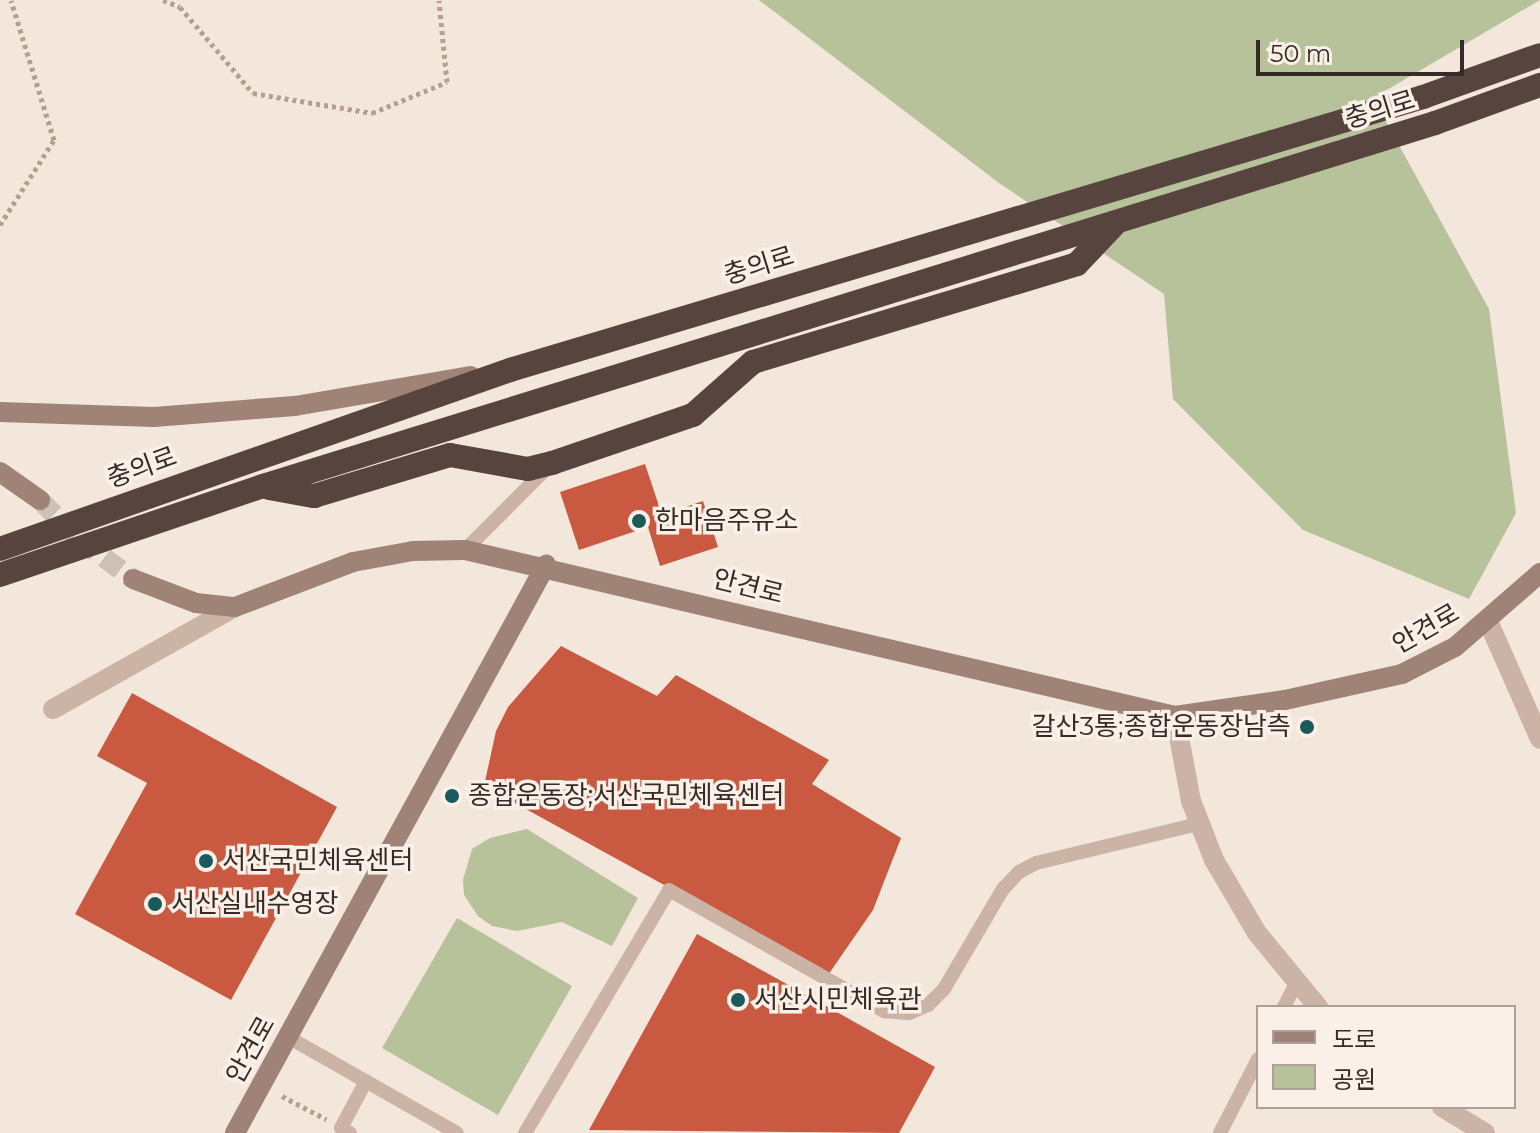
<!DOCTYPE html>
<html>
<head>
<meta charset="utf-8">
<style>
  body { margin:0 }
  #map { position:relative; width:1540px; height:1133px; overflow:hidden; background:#f3e6da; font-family:Montserrat,"Noto Sans KR",sans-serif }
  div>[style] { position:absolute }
  .green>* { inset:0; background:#b7c29a }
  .building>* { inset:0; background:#ca5941 }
  .secondary-tunnel>* { height:20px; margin-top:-10px; transform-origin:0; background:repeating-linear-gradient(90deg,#cdc1b6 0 20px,transparent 0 30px) }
  .path>* { height:5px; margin-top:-2.5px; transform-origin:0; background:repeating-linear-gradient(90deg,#b79e90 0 4px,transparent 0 8px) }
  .lane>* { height:14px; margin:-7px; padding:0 7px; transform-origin:7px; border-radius:7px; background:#cbb4a6 }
  .street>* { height:20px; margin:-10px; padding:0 10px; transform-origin:10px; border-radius:10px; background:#cbb4a6 }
  .secondary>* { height:20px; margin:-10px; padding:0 10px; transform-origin:10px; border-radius:10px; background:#9f8377 }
  .highway>* { height:24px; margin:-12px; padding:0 12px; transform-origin:12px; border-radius:12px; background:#58443e }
  .dots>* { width:22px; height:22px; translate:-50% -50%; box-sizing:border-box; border:4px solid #faf0e7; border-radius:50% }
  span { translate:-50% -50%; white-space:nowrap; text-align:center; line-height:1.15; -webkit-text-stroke:7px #faf0e7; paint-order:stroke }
  .street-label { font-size:26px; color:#372b27 }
  .poi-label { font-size:26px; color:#372b27 }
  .left { translate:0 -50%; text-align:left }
  .right { translate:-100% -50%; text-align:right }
  .legend { position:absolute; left:1256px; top:1005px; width:260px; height:104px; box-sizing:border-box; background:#faf0e7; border:2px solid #aca19a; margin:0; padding:10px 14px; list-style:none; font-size:24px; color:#372b27 }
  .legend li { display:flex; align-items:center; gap:16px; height:40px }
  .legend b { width:40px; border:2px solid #aca19a }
  .scale { position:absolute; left:1256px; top:40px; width:208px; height:36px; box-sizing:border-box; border:4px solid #372b27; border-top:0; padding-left:10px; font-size:24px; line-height:28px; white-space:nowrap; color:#372b27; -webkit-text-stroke:6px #faf0e7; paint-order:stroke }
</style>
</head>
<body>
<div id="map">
  <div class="green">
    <i style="clip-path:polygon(759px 0,1540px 0,1373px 98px,1489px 309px,1516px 513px,1469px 599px,1303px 530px,1173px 399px,1164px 294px,999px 183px)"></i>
    <i style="clip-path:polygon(527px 829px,638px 898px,612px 946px,562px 922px,517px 931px,492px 926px,478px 916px,464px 895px,463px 880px,472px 849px,490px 838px)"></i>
    <i style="clip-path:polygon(457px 918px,572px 986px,498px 1115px,382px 1048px)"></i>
  </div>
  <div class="building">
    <i style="clip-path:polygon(645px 464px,662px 515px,703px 501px,718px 547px,660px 566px,648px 527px,579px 550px,560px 492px)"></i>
    <i style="clip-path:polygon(561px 646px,657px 696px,676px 675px,829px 760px,812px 784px,901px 838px,873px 910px,828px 975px,484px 786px,496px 731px,508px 707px)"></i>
    <i style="clip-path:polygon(132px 693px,337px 807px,231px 1000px,75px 914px,147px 783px,97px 756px)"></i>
    <i style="clip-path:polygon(697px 934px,935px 1067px,899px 1133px,589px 1130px)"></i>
  </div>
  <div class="secondary-tunnel">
    <i style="left:40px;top:500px;width:57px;rotate:45deg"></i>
    <i style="left:80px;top:540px;width:66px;rotate:36.3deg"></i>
  </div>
  <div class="path">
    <i style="left:163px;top:0;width:18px;rotate:22deg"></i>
    <i style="left:180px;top:7px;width:113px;rotate:49.7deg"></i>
    <i style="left:253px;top:93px;width:121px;rotate:9.5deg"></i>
    <i style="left:372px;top:113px;width:81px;rotate:-22.5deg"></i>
    <i style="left:447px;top:82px;width:82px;rotate:-95.6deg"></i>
    <i style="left:0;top:225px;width:101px;rotate:-57.6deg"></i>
    <i style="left:54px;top:140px;width:146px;rotate:-107.1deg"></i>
    <i style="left:282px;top:1096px;width:50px;rotate:27.6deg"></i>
  </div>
  <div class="lane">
    <i style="left:465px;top:550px;width:116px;rotate:-45deg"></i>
    <i style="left:1284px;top:1007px;width:27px;rotate:-63deg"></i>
    <i style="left:288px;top:1037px;width:194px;rotate:29.6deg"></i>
    <i style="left:350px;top:1133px;width:10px;rotate:-151deg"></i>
    <i style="left:341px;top:1128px;width:53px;rotate:-62deg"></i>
    <i style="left:525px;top:1133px;width:282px;rotate:-59.3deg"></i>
    <i style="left:669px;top:890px;width:247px;rotate:29.4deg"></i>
    <i style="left:884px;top:1011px;width:25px;rotate:5deg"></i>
    <i style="left:909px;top:1013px;width:21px;rotate:-23deg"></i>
    <i style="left:928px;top:1005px;width:23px;rotate:-45deg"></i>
    <i style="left:944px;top:989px;width:116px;rotate:-59.5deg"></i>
    <i style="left:1003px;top:889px;width:23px;rotate:-47deg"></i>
    <i style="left:1019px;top:872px;width:19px;rotate:-28deg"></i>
    <i style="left:1036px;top:863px;width:168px;rotate:-13.5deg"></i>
    <i style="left:1220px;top:1133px;width:83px;rotate:-62.8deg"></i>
  </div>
  <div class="street">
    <i style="left:1488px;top:621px;width:129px;rotate:66.2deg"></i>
    <i style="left:53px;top:709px;width:209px;rotate:-29.3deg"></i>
    <i style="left:1175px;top:716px;width:86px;rotate:79.3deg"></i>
    <i style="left:1191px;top:801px;width:63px;rotate:68.7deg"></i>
    <i style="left:1214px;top:860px;width:85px;rotate:59.5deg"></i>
    <i style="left:1257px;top:933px;width:96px;rotate:50.5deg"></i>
    <i style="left:1442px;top:1107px;width:50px;rotate:31.2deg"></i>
  </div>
  <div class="secondary">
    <i style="left:0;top:412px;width:154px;rotate:1.9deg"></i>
    <i style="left:154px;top:417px;width:141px;rotate:-4.5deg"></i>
    <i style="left:295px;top:406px;width:178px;rotate:-9.7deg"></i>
    <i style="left:0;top:472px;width:49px;rotate:35deg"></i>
    <i style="left:133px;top:579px;width:67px;rotate:20.9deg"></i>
    <i style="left:196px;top:603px;width:39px;rotate:6deg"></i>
    <i style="left:235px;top:607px;width:126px;rotate:-20.9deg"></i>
    <i style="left:353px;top:562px;width:61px;rotate:-10.4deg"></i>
    <i style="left:413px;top:551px;width:52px;rotate:-1.1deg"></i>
    <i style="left:465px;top:550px;width:729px;rotate:13.16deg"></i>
    <i style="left:1175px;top:716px;width:111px;rotate:-8.3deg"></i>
    <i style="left:1285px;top:700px;width:120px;rotate:-12.5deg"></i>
    <i style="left:1402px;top:674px;width:59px;rotate:-27deg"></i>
    <i style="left:1455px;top:647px;width:113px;rotate:-41deg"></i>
    <i style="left:235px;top:1133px;width:648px;rotate:-61.3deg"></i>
  </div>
  <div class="highway">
    <i style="left:269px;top:488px;width:46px;rotate:10.1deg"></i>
    <i style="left:314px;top:496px;width:142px;rotate:-16.8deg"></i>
    <i style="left:450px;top:455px;width:79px;rotate:10.2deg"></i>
    <i style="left:528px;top:469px;width:25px;rotate:-14deg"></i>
    <i style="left:552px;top:463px;width:149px;rotate:-18.8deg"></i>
    <i style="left:693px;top:415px;width:80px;rotate:-41.5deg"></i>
    <i style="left:753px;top:362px;width:338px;rotate:-16.8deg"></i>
    <i style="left:1077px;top:264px;width:55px;rotate:-46.5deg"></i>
    <i style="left:0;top:549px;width:541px;rotate:-19.34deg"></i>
    <i style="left:510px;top:370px;width:953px;rotate:-16.65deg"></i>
    <i style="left:1423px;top:97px;width:124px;rotate:-19.7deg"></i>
    <i style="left:0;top:575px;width:278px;rotate:-18.7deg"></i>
    <i style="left:263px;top:486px;width:1227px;rotate:-17.21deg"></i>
    <i style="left:1435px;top:123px;width:112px;rotate:-19.9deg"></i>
  </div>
  <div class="dots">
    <i style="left:639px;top:521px;background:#1b5a5a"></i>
    <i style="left:1307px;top:727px;background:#1b5a5a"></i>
    <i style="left:452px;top:796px;background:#1b5a5a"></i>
    <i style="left:206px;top:861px;background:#1b5a5a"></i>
    <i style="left:155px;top:904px;background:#1b5a5a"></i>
    <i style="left:738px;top:1000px;background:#1b5a5a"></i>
  </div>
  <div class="street-label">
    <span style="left:1380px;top:110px;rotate:-17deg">충의로</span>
    <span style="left:759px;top:266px;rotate:-17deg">충의로</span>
    <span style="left:142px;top:468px;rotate:-20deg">충의로</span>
    <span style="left:748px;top:587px;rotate:14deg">안견로</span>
    <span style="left:1426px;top:629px;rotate:-30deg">안견로</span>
    <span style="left:251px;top:1050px;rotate:-61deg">안견로</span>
  </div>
  <div class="poi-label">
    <span class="left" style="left:655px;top:521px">한마음주유소</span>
    <span class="right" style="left:1291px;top:727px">갈산3통;종합운동장남측</span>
    <span class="left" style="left:468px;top:796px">종합운동장;서산국민체육센터</span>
    <span class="left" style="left:222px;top:861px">서산국민체육센터</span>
    <span class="left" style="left:171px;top:904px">서산실내수영장</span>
    <span class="left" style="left:754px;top:1000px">서산시민체육관</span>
  </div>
  <ul class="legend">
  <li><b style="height:10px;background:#9f8377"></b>도로</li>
  <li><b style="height:22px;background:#b7c29a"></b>공원</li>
  </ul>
  <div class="scale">50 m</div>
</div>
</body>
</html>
